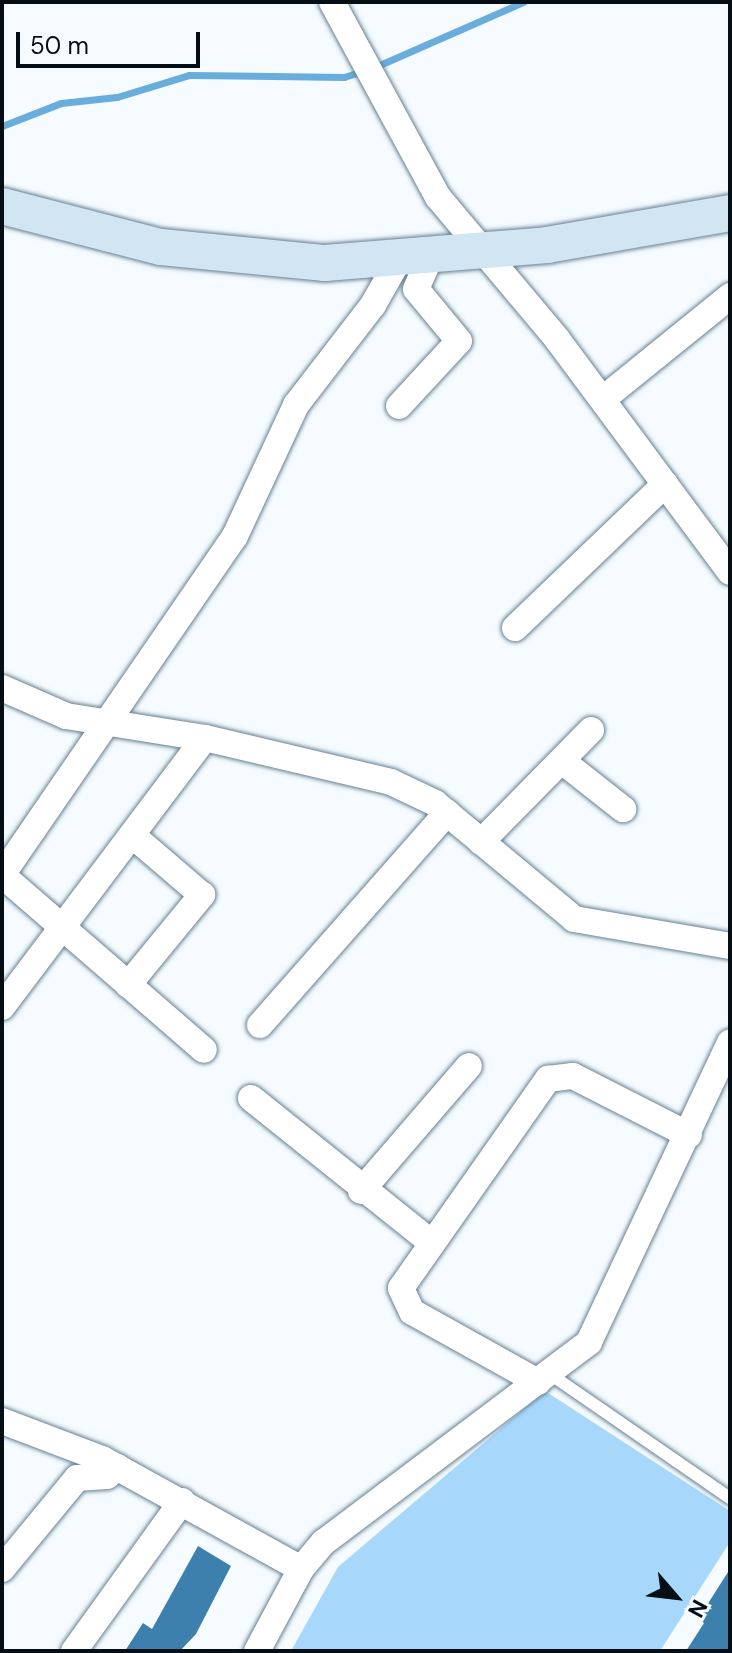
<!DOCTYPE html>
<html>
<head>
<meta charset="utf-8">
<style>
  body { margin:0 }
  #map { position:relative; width:732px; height:1653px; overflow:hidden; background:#f5fbff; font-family:"DM Sans",sans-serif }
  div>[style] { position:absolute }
  .green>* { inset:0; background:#a7d8fc }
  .stream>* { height:7px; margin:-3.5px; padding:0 3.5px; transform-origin:3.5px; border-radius:3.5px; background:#69addc }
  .building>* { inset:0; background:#3d80ad }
  .roads { filter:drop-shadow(0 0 2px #668093) drop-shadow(0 0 2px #668093) }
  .lane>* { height:12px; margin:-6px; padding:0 6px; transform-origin:6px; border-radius:6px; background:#fff }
  .street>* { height:26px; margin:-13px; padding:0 13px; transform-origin:13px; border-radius:13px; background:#fff }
  .secondary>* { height:36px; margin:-18px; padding:0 18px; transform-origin:18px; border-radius:18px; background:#d2e5f3 }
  span { translate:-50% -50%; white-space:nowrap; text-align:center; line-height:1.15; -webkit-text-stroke:6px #f5fbff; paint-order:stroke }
  .frame { position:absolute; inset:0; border:4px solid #050e15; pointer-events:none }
  .north { position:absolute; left:636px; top:1557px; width:80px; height:80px; -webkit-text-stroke:6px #f5fbff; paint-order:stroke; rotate:118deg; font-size:22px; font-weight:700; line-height:32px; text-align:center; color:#050e15 }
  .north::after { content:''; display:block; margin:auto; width:28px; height:36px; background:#050e15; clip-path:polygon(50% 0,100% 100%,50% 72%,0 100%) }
  .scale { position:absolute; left:16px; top:32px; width:184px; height:36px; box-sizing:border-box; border:4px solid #050e15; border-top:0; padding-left:10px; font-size:24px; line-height:28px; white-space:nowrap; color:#050e15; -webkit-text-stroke:6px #f5fbff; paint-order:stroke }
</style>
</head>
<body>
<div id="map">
  <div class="green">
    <i style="clip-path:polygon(545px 1391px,730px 1511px,730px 1542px,660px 1651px,291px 1651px,338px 1567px)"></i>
  </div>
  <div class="stream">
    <i style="left:375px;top:67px;width:162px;rotate:-23.7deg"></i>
    <i style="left:2px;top:126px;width:63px;rotate:-21.3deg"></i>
    <i style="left:61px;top:103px;width:56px;rotate:-6.1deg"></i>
    <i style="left:117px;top:97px;width:75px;rotate:-17deg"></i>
    <i style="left:189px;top:75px;width:155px;rotate:0.7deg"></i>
    <i style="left:344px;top:77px;width:20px;rotate:-18deg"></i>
  </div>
  <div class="building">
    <i style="clip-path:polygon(198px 1546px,231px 1566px,196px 1634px,180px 1651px,125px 1651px,143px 1623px,152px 1629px)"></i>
    <i style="clip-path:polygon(730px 1569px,730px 1651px,686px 1651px,704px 1623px,698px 1619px)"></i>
  </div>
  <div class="roads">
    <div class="lane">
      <i style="left:550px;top:1374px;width:219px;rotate:34.6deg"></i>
    </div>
    <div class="street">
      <i style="left:332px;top:2px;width:222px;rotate:61.5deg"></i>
      <i style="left:438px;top:197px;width:185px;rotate:50deg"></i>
      <i style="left:557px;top:339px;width:290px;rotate:53.4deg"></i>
      <i style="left:603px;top:399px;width:164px;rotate:-39deg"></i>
      <i style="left:399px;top:406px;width:88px;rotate:-47.3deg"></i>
      <i style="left:459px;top:341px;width:67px;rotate:-129.6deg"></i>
      <i style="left:416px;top:289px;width:36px;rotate:-66deg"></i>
      <i style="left:515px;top:628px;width:208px;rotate:-43.8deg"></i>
      <i style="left:2px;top:688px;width:70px;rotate:23.6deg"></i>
      <i style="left:66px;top:716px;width:141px;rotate:9deg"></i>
      <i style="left:205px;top:738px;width:191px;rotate:13.3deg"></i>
      <i style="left:391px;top:782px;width:49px;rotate:25.5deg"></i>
      <i style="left:435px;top:803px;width:181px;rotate:39.8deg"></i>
      <i style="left:574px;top:919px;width:158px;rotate:9.8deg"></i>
      <i style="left:562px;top:761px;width:78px;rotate:38.2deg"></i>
      <i style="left:481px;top:842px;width:157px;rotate:-45.5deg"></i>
      <i style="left:2px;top:875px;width:411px;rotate:-55.5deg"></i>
      <i style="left:235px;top:536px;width:145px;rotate:-65deg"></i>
      <i style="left:296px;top:405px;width:126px;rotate:-52.4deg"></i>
      <i style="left:373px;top:305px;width:53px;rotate:-60.5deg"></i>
      <i style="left:2px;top:875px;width:267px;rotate:40.9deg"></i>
      <i style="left:128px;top:985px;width:117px;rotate:-50.6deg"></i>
      <i style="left:202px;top:895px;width:92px;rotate:-139.4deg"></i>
      <i style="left:2px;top:1007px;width:337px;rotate:-53deg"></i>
      <i style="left:260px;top:1025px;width:283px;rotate:-48.6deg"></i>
      <i style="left:251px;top:1098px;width:232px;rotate:38.7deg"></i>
      <i style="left:361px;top:1191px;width:165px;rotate:-49.2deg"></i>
      <i style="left:538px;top:1382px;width:144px;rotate:-150.9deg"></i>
      <i style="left:412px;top:1312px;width:26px;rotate:-115deg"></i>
      <i style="left:401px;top:1288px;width:256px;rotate:-54.9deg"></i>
      <i style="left:548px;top:1079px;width:25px;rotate:-7deg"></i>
      <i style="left:573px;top:1076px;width:130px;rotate:27deg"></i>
      <i style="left:2px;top:1421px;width:107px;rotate:20.8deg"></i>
      <i style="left:102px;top:1459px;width:227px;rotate:28.9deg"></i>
      <i style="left:2px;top:1569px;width:118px;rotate:-50.5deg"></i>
      <i style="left:77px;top:1478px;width:30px;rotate:-4deg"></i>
      <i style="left:107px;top:1476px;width:14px;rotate:-39deg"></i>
      <i style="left:74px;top:1651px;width:185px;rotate:-54.2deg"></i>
      <i style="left:257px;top:1651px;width:93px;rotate:-61.8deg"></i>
      <i style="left:301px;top:1569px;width:35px;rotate:-50deg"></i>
      <i style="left:324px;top:1542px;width:332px;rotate:-37deg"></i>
      <i style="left:589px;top:1342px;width:331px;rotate:-64.8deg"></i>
    </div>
    <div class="secondary">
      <i style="left:2px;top:206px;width:164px;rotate:14.5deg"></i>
      <i style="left:161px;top:247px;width:165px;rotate:5.6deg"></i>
      <i style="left:325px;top:263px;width:223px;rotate:-4.6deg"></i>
      <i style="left:547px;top:245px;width:186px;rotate:-9.9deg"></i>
    </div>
  </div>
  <div class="frame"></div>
  <div class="north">N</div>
  <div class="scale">50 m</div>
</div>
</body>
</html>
